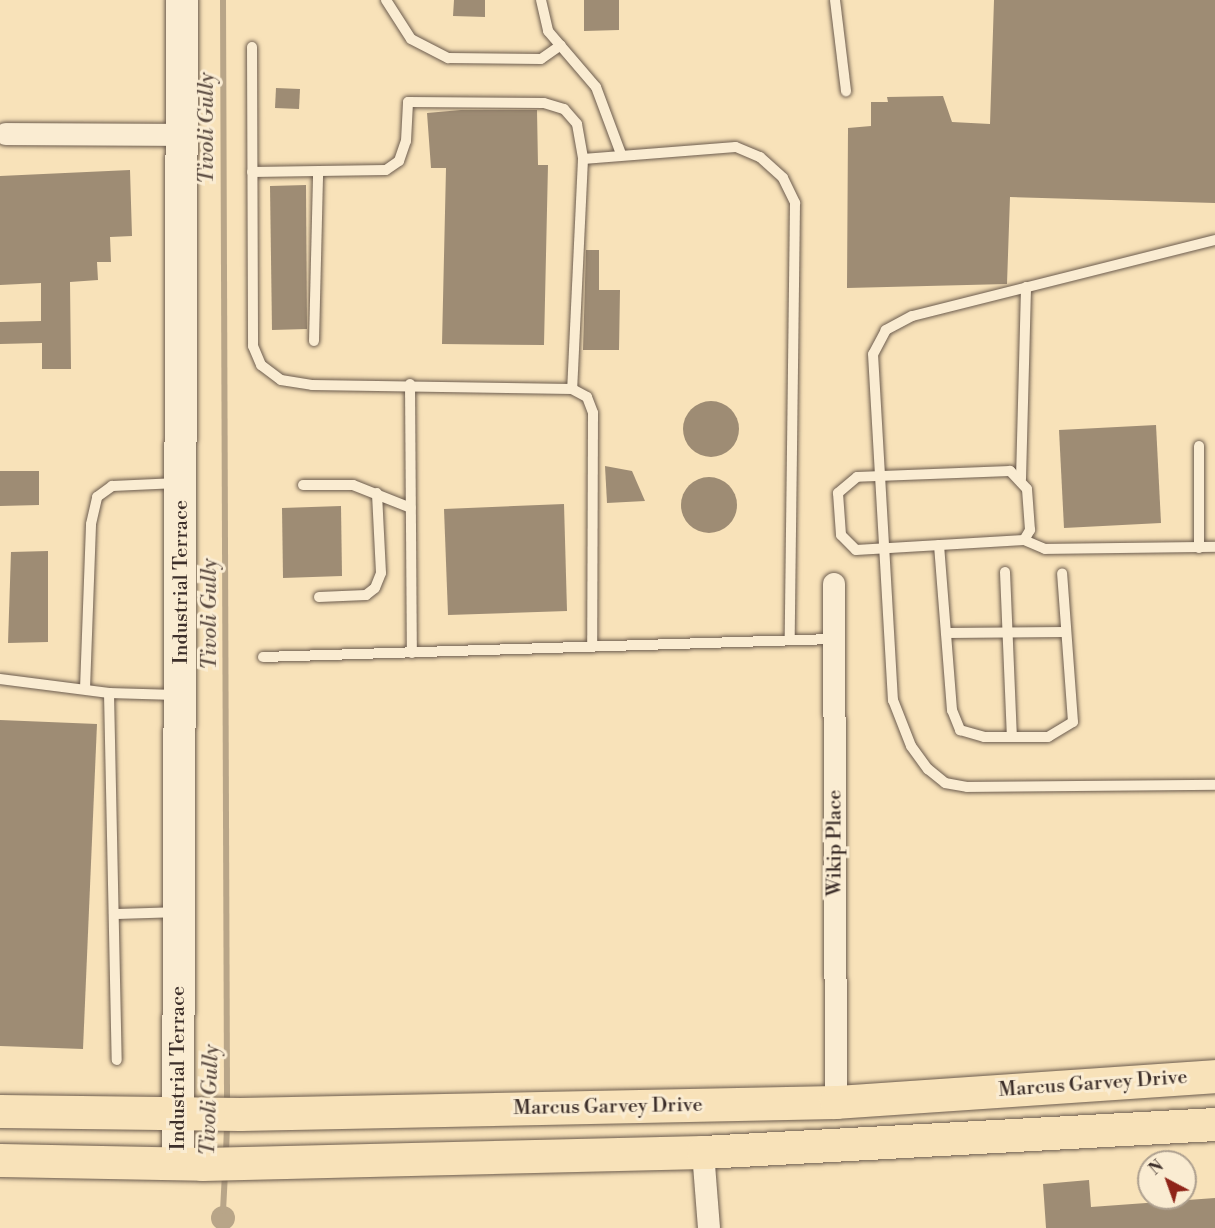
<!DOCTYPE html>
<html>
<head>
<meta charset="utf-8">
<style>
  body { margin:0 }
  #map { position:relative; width:1215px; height:1228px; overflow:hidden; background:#f8e2b9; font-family:"Libre Bodoni",serif }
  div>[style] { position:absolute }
  .water>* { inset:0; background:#b8a588 }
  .round { border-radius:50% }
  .stream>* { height:6px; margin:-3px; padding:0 3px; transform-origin:3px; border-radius:3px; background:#b8a588 }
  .building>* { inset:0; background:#9e8c74 }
  .roads { filter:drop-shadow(0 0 2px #6c5c4e) drop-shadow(0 0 2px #6c5c4e) }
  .lane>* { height:10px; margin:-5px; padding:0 5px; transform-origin:5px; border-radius:5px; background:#faecd2 }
  .street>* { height:22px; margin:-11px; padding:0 11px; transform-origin:11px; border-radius:11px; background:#faecd2 }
  .secondary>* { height:32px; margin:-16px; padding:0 16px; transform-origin:16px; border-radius:16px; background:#faecd2 }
  .highway>* { height:33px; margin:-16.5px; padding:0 16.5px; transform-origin:16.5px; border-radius:16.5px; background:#f8e2b9 }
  span { translate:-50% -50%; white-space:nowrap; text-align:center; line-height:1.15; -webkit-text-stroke:6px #faecd2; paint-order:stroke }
  .street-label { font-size:20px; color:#3d2f2a }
  .water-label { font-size:21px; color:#5c4c42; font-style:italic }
  .north { position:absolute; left:1137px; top:1150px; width:60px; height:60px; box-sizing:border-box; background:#faecd2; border:2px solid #aea08f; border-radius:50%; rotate:319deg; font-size:16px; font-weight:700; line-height:24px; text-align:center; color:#3d2f2a }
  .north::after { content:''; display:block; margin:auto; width:21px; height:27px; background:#8f2418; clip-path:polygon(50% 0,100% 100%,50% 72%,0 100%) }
</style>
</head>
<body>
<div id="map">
  <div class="water">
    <i class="round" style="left:211px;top:1206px;width:24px;height:24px"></i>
  </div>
  <div class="stream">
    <i style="left:223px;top:0;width:1103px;rotate:89.79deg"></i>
    <i style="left:226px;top:1154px;width:32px;rotate:-88deg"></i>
    <i style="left:223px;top:1211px;width:38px;rotate:-87deg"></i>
  </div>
  <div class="building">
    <i style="clip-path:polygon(454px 0,485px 0,485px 17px,453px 16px)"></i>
    <i style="clip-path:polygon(584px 0,619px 0,619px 30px,584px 31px)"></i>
    <i style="clip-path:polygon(994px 0,1215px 0,1215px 203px,1010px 197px,1007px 284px,847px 288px,848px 128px,871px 126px,871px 102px,888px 102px,887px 97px,943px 96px,952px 122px,990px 124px)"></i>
    <i style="clip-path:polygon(276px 88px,300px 89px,299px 109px,275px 108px)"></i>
    <i style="clip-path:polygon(461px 110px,537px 110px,538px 165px,548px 165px,544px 345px,442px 344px,446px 168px,431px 168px,427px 113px)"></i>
    <i style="clip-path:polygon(130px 170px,132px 236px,110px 237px,111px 262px,97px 262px,98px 280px,70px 282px,71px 369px,42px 369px,42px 343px,0 344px,0 322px,41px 321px,41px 283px,0 285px,0 176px)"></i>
    <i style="clip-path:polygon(306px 185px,307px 329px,272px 330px,270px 186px)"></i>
    <i style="clip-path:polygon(586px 250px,599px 250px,599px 290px,620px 290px,619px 350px,583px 350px)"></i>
    <i class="round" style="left:683px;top:401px;width:56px;height:56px"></i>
    <i style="clip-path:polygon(1156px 425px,1161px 523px,1064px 528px,1059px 430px)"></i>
    <i style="clip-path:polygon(605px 466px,632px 471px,645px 501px,607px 503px)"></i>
    <i style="clip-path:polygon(0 471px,39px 471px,39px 505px,0 506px)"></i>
    <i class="round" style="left:681px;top:477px;width:56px;height:56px"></i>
    <i style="clip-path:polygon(564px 504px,567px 611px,448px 615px,444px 509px)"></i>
    <i style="clip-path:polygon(341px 506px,342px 576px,283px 578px,282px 508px)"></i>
    <i style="clip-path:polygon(48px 551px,48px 642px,8px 643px,11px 552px)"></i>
    <i style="clip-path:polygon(0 720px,97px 724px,83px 1049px,0 1046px)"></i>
    <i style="clip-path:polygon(1089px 1180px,1091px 1207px,1215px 1198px,1215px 1228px,1046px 1228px,1043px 1184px)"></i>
  </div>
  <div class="roads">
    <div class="lane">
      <i style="left:386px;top:0;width:46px;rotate:57.3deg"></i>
      <i style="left:411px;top:39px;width:42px;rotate:27.2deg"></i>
      <i style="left:448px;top:58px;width:93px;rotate:0.6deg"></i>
      <i style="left:541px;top:59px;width:24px;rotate:-35deg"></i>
      <i style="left:541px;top:0;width:32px;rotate:77deg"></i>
      <i style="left:548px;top:31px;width:74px;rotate:49.4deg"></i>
      <i style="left:596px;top:87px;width:72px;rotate:69.5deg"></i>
      <i style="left:835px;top:0;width:92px;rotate:83.1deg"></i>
      <i style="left:252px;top:47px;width:299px;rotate:89.8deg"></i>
      <i style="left:253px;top:346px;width:21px;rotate:67deg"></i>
      <i style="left:261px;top:365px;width:25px;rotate:37deg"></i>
      <i style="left:281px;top:380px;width:31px;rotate:9deg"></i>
      <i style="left:312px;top:385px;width:260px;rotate:0.9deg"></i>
      <i style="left:572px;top:389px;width:17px;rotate:28deg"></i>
      <i style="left:587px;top:397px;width:17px;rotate:69deg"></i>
      <i style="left:593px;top:413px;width:234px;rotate:90.2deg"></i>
      <i style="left:583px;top:159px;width:153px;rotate:-4.5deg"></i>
      <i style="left:736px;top:147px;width:26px;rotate:23deg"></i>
      <i style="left:760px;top:157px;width:31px;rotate:42deg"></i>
      <i style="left:783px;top:178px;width:28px;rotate:64deg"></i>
      <i style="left:795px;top:203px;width:437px;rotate:90.7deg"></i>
      <i style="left:252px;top:172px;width:134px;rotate:-0.9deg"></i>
      <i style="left:386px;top:170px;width:16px;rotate:-35deg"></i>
      <i style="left:399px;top:161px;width:21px;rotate:-71deg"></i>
      <i style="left:406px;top:141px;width:39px;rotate:-87deg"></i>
      <i style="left:408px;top:102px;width:136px;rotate:0.4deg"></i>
      <i style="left:544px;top:103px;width:21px;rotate:17deg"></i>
      <i style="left:564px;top:109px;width:20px;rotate:49deg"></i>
      <i style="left:577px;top:124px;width:36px;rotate:80deg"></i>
      <i style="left:583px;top:159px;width:230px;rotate:92.7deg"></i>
      <i style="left:1215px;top:240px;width:312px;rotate:165.9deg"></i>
      <i style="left:912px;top:316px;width:30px;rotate:152deg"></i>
      <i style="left:886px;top:330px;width:27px;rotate:118deg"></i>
      <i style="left:873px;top:354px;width:347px;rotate:86.7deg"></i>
      <i style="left:893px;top:700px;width:49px;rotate:68.6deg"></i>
      <i style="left:911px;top:746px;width:29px;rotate:54deg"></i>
      <i style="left:928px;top:769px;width:22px;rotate:39deg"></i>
      <i style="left:945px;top:783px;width:22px;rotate:10deg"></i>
      <i style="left:967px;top:787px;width:248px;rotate:-0.5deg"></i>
      <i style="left:314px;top:341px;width:166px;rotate:-88.6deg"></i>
      <i style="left:410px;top:384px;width:269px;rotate:89.6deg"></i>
      <i style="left:1199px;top:446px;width:102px;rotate:90deg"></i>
      <i style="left:1021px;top:479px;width:192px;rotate:-88.5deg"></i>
      <i style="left:303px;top:485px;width:50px"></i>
      <i style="left:353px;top:485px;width:62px;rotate:21.6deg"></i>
      <i style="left:1024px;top:540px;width:12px;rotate:-59deg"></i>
      <i style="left:1030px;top:530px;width:41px;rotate:-94.2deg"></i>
      <i style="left:1027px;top:489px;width:25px;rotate:-133deg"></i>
      <i style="left:1010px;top:471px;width:153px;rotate:177.8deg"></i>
      <i style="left:857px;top:477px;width:25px;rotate:140deg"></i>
      <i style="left:838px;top:493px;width:42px;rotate:85.9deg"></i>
      <i style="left:841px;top:535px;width:21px;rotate:45deg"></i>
      <i style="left:856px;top:550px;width:168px;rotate:-3.4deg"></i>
      <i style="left:1024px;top:540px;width:23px;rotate:23deg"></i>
      <i style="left:1045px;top:549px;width:170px;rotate:-0.7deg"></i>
      <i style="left:939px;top:545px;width:166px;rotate:85.5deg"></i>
      <i style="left:952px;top:710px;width:22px;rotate:68deg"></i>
      <i style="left:960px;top:730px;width:25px;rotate:16deg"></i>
      <i style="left:984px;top:737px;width:64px"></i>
      <i style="left:1048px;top:737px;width:29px;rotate:-31deg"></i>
      <i style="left:1073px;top:722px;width:149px;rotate:-94.2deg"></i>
      <i style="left:1005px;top:572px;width:165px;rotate:87.6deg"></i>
      <i style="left:319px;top:597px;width:47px;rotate:-2.4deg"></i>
      <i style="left:366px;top:595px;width:11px;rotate:-38deg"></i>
      <i style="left:375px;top:588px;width:16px;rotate:-68deg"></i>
      <i style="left:381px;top:573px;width:80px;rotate:-92.9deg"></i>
      <i style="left:946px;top:633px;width:120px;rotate:-0.5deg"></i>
      <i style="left:263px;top:657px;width:571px;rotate:-1.81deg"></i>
      <i style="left:0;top:679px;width:110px;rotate:7.3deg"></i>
      <i style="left:109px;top:693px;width:67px;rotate:1.7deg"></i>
      <i style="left:85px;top:689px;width:165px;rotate:-87.9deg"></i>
      <i style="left:91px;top:524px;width:28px;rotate:-77deg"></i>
      <i style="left:97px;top:497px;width:19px;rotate:-36deg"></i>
      <i style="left:112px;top:486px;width:66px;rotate:-2.6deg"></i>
      <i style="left:109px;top:693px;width:367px;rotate:88.8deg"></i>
      <i style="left:114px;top:914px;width:62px;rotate:-1.8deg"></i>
    </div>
    <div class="street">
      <i style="left:6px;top:134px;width:178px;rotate:0.3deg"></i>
      <i style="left:834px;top:584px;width:518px;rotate:89.78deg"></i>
      <i style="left:703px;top:1152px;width:76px;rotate:85.5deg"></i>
    </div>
    <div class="secondary">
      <i style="left:178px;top:1164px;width:1164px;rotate:-89.8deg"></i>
    </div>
    <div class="highway">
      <i style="left:0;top:1111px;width:240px;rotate:0.7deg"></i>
      <i style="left:240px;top:1114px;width:596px;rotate:-1.15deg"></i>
      <i style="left:836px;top:1102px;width:380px;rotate:-3.9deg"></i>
      <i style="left:0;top:1160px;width:202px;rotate:1.1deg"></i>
      <i style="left:202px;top:1164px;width:501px;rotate:-1.37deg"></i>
      <i style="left:703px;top:1152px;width:513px;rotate:-3.13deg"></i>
    </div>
  </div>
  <div class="street-label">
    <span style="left:181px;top:582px;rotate:-90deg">Industrial Terrace</span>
    <span style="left:835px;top:843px;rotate:-90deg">Wikip Place</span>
    <span style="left:178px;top:1068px;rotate:-90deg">Industrial Terrace</span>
    <span style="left:1093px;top:1084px;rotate:-4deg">Marcus Garvey Drive</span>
    <span style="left:608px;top:1107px;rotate:-1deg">Marcus Garvey Drive</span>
  </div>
  <div class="water-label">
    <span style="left:207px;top:128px;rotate:-90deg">Tivoli Gully</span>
    <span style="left:210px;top:614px;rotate:-90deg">Tivoli Gully</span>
    <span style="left:210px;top:1100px;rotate:-88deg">Tivoli Gully</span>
  </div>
  <div class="north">N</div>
</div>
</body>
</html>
